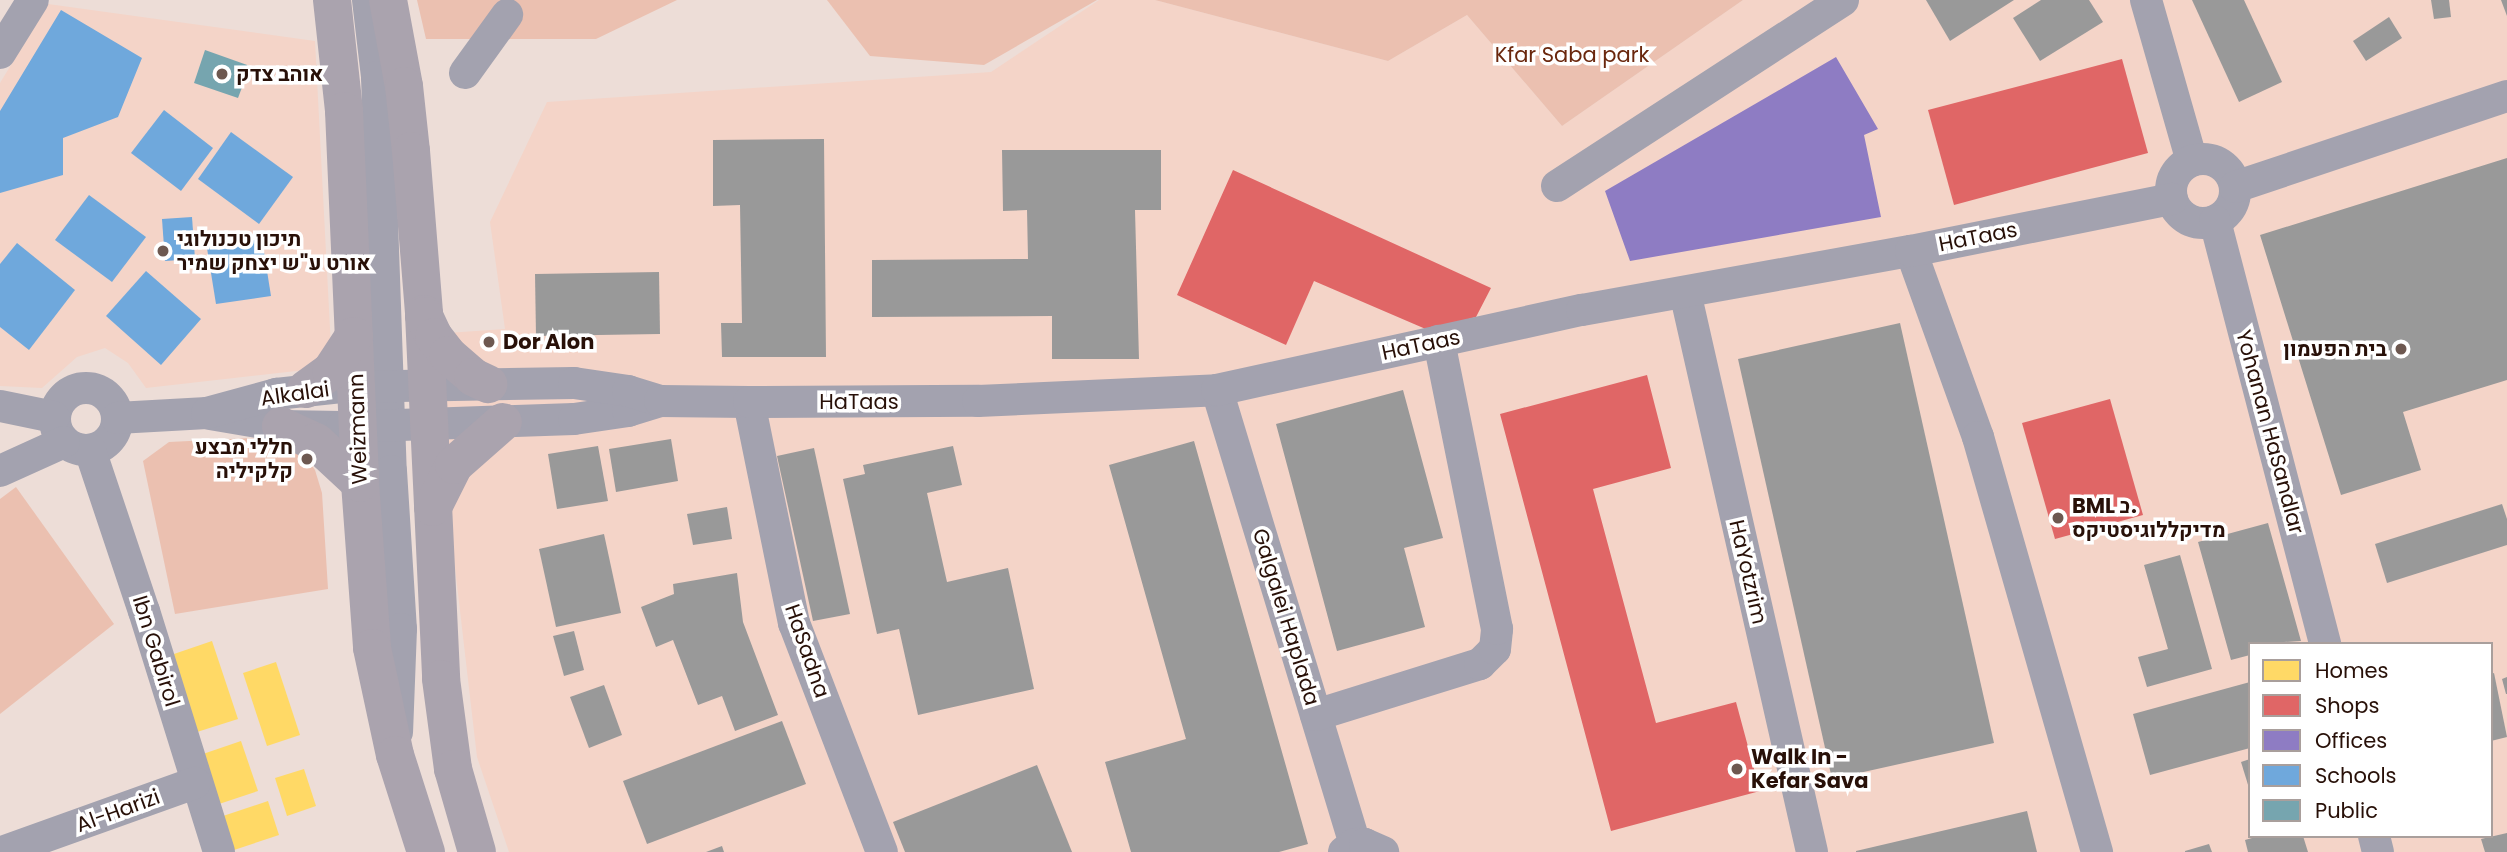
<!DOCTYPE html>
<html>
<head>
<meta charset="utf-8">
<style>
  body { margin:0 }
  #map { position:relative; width:2507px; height:852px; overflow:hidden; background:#edddd7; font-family:Poppins,Heebo,sans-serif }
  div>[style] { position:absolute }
  .built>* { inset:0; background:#f4d4c8 }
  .green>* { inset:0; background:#ebc0b0 }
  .homes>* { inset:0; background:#ffd966 }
  .shops>* { inset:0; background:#e06666 }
  .offices>* { inset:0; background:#8e7cc3 }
  .schools>* { inset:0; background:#6fa8dc }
  .public>* { inset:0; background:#76a5af }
  .industry>* { inset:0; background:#999 }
  .minor>* { height:32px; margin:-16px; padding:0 16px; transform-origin:16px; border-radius:16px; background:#a3a2af }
  .minor>.ring { margin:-16px; padding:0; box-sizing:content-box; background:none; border:32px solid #a3a2af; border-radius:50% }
  .major>* { height:38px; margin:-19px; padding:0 19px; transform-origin:19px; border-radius:19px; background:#aaa3ae }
  .dots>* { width:19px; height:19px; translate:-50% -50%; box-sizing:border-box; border:4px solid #fff; border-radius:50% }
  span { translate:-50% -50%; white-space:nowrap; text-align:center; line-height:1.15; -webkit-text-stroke:7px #fff; paint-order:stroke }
  .park-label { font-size:21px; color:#6a270d }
  .poi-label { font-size:21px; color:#281008; font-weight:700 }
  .left { translate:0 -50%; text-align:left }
  .right { translate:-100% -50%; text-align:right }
  .street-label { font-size:21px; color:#281008 }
  .legend { position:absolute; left:2248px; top:642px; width:245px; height:196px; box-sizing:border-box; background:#fff; border:2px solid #a99f9c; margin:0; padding:9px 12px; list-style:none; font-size:21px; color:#281008 }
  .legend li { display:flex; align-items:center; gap:14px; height:35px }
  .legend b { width:35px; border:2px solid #a99f9c }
</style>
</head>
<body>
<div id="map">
  <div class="built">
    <i style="clip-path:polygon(evenodd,1099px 0,1155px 0,1388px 61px,1467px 15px,1562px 126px,1743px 0,2507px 0,2507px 852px,509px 852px,477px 757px,444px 473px,447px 333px,505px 329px,490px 222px,547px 102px,991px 72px,1099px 0,2250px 644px,2491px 644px,2491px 836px,2250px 836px,2250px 644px)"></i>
    <i style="clip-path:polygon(48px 4px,315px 41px,332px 367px,146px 388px,128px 363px,105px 348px,77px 357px,42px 388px,0 386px,0 83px)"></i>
  </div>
  <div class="green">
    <i style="clip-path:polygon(417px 0,677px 0,596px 39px,426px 39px)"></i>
    <i style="clip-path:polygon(827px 0,1097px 0,984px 65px,870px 56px)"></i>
    <i style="clip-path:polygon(1155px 0,1743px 0,1562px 126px,1467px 15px,1388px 61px)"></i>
    <i style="clip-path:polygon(273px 437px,301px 451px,315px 470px,322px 493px,328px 589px,175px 614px,143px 461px,169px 442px)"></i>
    <i style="clip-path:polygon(16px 487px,114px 624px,0 714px,0 499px)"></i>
  </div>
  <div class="homes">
    <i style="clip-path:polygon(212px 641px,238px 719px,197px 732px,171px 655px)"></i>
    <i style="clip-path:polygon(276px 662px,300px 735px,267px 746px,243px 673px)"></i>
    <i style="clip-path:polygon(241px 741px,258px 791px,216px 805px,200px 755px)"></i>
    <i style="clip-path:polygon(304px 769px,316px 806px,287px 816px,275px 778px)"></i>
    <i style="clip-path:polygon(268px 801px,279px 835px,234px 850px,223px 816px)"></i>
  </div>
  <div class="shops">
    <i style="clip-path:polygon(2122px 59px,2148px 153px,1954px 205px,1928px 110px)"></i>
    <i style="clip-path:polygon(1233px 170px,1491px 288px,1476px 317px,1428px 330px,1314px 281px,1286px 345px,1177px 295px)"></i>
    <i style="clip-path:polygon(1647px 375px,1671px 468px,1593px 489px,1656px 723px,1736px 702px,1760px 791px,1611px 831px,1500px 414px)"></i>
    <i style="clip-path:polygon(2110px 399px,2143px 515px,2055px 539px,2022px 423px)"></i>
  </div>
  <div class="offices">
    <i style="clip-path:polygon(1836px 57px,1878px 129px,1864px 135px,1881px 217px,1630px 261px,1605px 191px)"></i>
  </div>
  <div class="schools">
    <i style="clip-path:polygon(61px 10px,142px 58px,118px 117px,63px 138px,63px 175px,0 193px,0 111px)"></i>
    <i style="clip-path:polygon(164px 110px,213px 148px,181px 191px,131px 153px)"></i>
    <i style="clip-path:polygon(231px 132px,293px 177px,259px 224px,198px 179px)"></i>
    <i style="clip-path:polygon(89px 195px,146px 237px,112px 282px,55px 240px)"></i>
    <i style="clip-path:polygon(192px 217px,195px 259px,165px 261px,162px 219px)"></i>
    <i style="clip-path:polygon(261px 233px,271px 296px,216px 304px,206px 242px)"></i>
    <i style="clip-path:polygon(17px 243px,75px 290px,29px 350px,0 327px,0 264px)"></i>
    <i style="clip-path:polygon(146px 271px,201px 319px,161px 365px,106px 316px)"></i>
  </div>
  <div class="public">
    <i style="clip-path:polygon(205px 50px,250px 66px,238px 98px,194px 83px)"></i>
  </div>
  <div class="industry">
    <i style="clip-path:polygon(1926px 0,2014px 0,1950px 41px)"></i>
    <i style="clip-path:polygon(2041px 0,2089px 0,2103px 22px,2040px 61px,2013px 18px)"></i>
    <i style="clip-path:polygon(2192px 0,2244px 0,2282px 82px,2239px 102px)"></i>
    <i style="clip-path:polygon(2431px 0,2449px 0,2451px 17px,2434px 19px)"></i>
    <i style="clip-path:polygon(2501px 0,2507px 0,2507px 16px)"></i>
    <i style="clip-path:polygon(2389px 17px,2402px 38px,2366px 61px,2353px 41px)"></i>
    <i style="clip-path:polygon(824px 139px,826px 357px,722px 357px,721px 323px,742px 323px,740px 205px,713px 206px,713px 140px)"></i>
    <i style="clip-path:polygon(1002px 150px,1161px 150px,1161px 210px,1135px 210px,1139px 359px,1052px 359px,1052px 316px,872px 317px,872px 260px,1028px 259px,1027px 210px,1003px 211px)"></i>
    <i style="clip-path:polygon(2507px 158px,2507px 380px,2403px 412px,2421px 470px,2341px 495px,2260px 235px)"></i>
    <i style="clip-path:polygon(659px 272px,660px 334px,536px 336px,535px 274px)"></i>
    <i style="clip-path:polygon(1900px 323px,1994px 743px,1832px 779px,1738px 359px)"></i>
    <i style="clip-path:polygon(1403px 390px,1443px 538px,1404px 548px,1425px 627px,1337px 651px,1276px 424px)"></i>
    <i style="clip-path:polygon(671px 439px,678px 481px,616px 492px,609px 449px)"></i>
    <i style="clip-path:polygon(1194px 441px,1308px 844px,1279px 852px,1131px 852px,1105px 762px,1186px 739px,1109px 465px)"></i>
    <i style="clip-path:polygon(598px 446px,608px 501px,557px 509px,548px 454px)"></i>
    <i style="clip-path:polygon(953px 446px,962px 485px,927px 493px,947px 582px,1008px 568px,1034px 689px,918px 715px,899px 629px,877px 634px,843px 479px,865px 474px,863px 465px)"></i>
    <i style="clip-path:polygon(814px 448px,850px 614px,813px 621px,777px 456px)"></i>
    <i style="clip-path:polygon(2502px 504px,2507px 519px,2507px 545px,2387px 583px,2375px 544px)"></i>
    <i style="clip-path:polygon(727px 507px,732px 539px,693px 545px,687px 514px)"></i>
    <i style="clip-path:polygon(2268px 523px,2301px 641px,2250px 644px,2250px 655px,2231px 660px,2198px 542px)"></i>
    <i style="clip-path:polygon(604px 534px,621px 613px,556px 627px,539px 549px)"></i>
    <i style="clip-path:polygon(2180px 555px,2212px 669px,2147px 687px,2138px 657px,2168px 649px,2144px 565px)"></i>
    <i style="clip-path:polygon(737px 573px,743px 622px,778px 715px,735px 731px,722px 696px,698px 705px,673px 640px,656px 647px,641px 607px,674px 594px,673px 584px)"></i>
    <i style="clip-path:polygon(574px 631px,584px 670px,564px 676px,553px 636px)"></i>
    <i style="clip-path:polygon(2494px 673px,2507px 737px,2491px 741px,2491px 674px)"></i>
    <i style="clip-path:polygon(2507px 677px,2507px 694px,2506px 694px,2502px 679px)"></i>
    <i style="clip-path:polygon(2250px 682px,2250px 748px,2150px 775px,2133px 714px)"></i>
    <i style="clip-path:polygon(604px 685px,622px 735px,589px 748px,570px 697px)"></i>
    <i style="clip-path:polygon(782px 721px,806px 784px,647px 844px,623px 781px)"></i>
    <i style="clip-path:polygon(2250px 759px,2250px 788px,2249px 788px,2241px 762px)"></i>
    <i style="clip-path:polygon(1037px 765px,1072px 852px,905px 852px,893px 822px)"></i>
    <i style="clip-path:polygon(2027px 811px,2037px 852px,1856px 852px,1856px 851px)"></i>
    <i style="clip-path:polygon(2507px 833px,2507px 852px,2485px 852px,2481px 839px)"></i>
    <i style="clip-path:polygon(2259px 836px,2303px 836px,2308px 852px,2248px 852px,2245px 840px)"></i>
    <i style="clip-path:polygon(2209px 844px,2212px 852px,2185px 852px,2185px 851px)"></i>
    <i style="clip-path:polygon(722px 846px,724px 852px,706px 852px)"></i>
  </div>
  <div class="minor">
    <i style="left:368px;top:0;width:78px;rotate:83.3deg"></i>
    <i style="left:377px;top:77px;width:394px;rotate:88deg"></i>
    <i style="left:391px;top:471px;width:158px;rotate:86.4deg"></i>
    <i style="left:401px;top:629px;width:103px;rotate:92.2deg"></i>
    <i style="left:2146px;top:0;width:167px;rotate:74.1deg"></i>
    <i style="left:0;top:53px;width:62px;rotate:-58.1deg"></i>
    <i style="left:465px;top:73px;width:72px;rotate:-54.1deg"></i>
    <i class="ring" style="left:2171px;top:159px;width:32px;height:32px"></i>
    <i style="left:1557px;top:186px;width:341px;rotate:-33deg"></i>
    <i style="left:2235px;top:187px;width:287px;rotate:-18.5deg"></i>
    <i style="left:2215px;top:221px;width:437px;rotate:75.4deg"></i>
    <i style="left:1911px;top:251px;width:198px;rotate:70.2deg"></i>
    <i style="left:1978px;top:437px;width:432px;rotate:74deg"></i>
    <i style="left:1685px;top:292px;width:574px;rotate:77.22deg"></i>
    <i class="ring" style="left:55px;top:388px;width:30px;height:30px"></i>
    <i style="left:1217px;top:390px;width:475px;rotate:73.1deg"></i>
    <i style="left:749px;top:402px;width:226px;rotate:78.5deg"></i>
    <i style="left:794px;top:623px;width:245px;rotate:69deg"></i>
    <i style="left:0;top:406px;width:55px;rotate:11.5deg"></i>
    <i style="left:210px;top:414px;width:72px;rotate:9.6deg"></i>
    <i style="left:281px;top:426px;width:61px;rotate:0.9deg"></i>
    <i style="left:342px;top:427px;width:232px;rotate:-2deg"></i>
    <i style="left:574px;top:419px;width:55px;rotate:-8.4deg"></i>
    <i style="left:628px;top:411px;width:34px;rotate:-17deg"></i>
    <i style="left:117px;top:418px;width:90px;rotate:-3.2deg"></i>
    <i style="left:207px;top:413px;width:72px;rotate:-15.4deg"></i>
    <i style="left:276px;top:394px;width:66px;rotate:-6.1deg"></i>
    <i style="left:342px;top:387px;width:232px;rotate:-1deg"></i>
    <i style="left:574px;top:383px;width:55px;rotate:8.4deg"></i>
    <i style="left:628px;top:391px;width:34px;rotate:17deg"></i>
    <i style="left:660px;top:401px;width:89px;rotate:0.6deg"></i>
    <i style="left:749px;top:402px;width:229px;rotate:-0.3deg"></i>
    <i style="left:978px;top:401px;width:239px;rotate:-2.6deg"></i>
    <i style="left:1217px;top:390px;width:374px;rotate:-12.4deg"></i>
    <i style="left:1582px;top:310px;width:334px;rotate:-10.2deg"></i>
    <i style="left:1911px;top:251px;width:266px;rotate:-11.3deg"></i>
    <i style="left:90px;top:450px;width:170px;rotate:71.5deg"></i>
    <i style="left:144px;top:611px;width:252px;rotate:72.7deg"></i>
    <i style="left:0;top:471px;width:70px;rotate:-24.4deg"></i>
    <i style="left:1316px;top:715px;width:172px;rotate:-17.3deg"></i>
    <i style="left:1480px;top:664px;width:21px;rotate:-45deg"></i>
    <i style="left:1495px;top:649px;width:20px;rotate:-84deg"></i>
    <i style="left:1497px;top:629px;width:294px;rotate:-101.4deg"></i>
    <i style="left:2374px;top:836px;width:16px;rotate:76deg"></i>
    <i style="left:2px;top:852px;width:205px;rotate:-19.7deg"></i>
    <i style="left:1344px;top:852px;width:14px;rotate:-36deg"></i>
    <i style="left:1355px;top:844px;width:10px"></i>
    <i style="left:1365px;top:844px;width:20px;rotate:24deg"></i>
  </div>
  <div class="major">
    <i style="left:332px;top:0;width:112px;rotate:83.8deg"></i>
    <i style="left:344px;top:111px;width:372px;rotate:87.5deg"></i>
    <i style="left:360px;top:483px;width:165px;rotate:85.8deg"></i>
    <i style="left:372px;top:648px;width:109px;rotate:77.9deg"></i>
    <i style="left:395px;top:755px;width:102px;rotate:72.3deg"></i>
    <i style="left:388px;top:0;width:87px;rotate:79.5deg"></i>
    <i style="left:404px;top:86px;width:65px;rotate:83.9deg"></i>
    <i style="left:411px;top:151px;width:164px;rotate:85.4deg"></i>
    <i style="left:424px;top:314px;width:365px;rotate:87.3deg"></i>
    <i style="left:441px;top:679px;width:91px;rotate:82.4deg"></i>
    <i style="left:453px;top:769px;width:86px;rotate:73.9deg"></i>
    <i style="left:424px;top:316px;width:23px;rotate:65deg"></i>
    <i style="left:434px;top:337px;width:23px;rotate:52deg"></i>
    <i style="left:448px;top:355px;width:33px;rotate:41deg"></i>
    <i style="left:473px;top:377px;width:17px;rotate:25deg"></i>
    <i style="left:306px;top:389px;width:31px;rotate:-36deg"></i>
    <i style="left:331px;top:371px;width:42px;rotate:-56.7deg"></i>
    <i style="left:281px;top:426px;width:38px;rotate:25deg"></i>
    <i style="left:316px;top:442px;width:60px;rotate:43deg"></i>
    <i style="left:433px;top:507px;width:47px;rotate:-63.4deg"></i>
    <i style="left:454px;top:465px;width:65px;rotate:-41.3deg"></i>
  </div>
  <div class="dots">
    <i style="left:222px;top:74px;background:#6d5850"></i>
    <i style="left:163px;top:251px;background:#6d5850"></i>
    <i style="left:489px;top:342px;background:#6d5850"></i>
    <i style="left:2401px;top:349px;background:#6d5850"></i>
    <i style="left:307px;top:459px;background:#6d5850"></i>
    <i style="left:2058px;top:518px;background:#6d5850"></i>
    <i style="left:1737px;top:769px;background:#6d5850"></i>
  </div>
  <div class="park-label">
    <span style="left:1572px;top:55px">Kfar Saba park</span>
  </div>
  <div class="poi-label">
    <span class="left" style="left:236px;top:74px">אוהב צדק</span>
    <span class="left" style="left:177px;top:251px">תיכון טכנולוגי<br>אורט ע"ש יצחק שמיר</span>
    <span class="left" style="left:503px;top:342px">Dor Alon</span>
    <span class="right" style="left:2387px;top:349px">בית הפעמון</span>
    <span class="right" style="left:293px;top:459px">חללי מבצע<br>קלקיליה</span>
    <span class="left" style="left:2072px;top:518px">BML ב.<br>מדיקללוגיסטיקס</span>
    <span class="left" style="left:1751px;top:769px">Walk In -<br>Kefar Sava</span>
  </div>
  <div class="street-label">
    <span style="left:1978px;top:237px;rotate:-11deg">HaTaas</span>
    <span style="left:1421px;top:345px;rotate:-12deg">HaTaas</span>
    <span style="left:295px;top:394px;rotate:-8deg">Alkalai</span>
    <span style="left:859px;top:402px">HaTaas</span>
    <span style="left:358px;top:429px;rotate:-92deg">Weizmann</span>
    <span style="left:2270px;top:432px;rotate:75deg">Yohanan HaSandlar</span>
    <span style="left:1748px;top:572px;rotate:77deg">HaYotzrim</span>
    <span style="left:1286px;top:617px;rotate:73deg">Galgalei Haplada</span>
    <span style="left:156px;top:651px;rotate:73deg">Ibn Gabirol</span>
    <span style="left:807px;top:651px;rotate:71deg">HaSadna</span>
    <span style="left:118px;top:811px;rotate:-20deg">Al-Harizi</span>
  </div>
  <ul class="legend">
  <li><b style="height:19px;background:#ffd966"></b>Homes</li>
  <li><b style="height:19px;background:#e06666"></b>Shops</li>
  <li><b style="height:19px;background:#8e7cc3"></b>Offices</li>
  <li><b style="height:19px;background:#6fa8dc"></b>Schools</li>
  <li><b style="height:19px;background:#76a5af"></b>Public</li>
  </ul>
</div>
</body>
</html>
